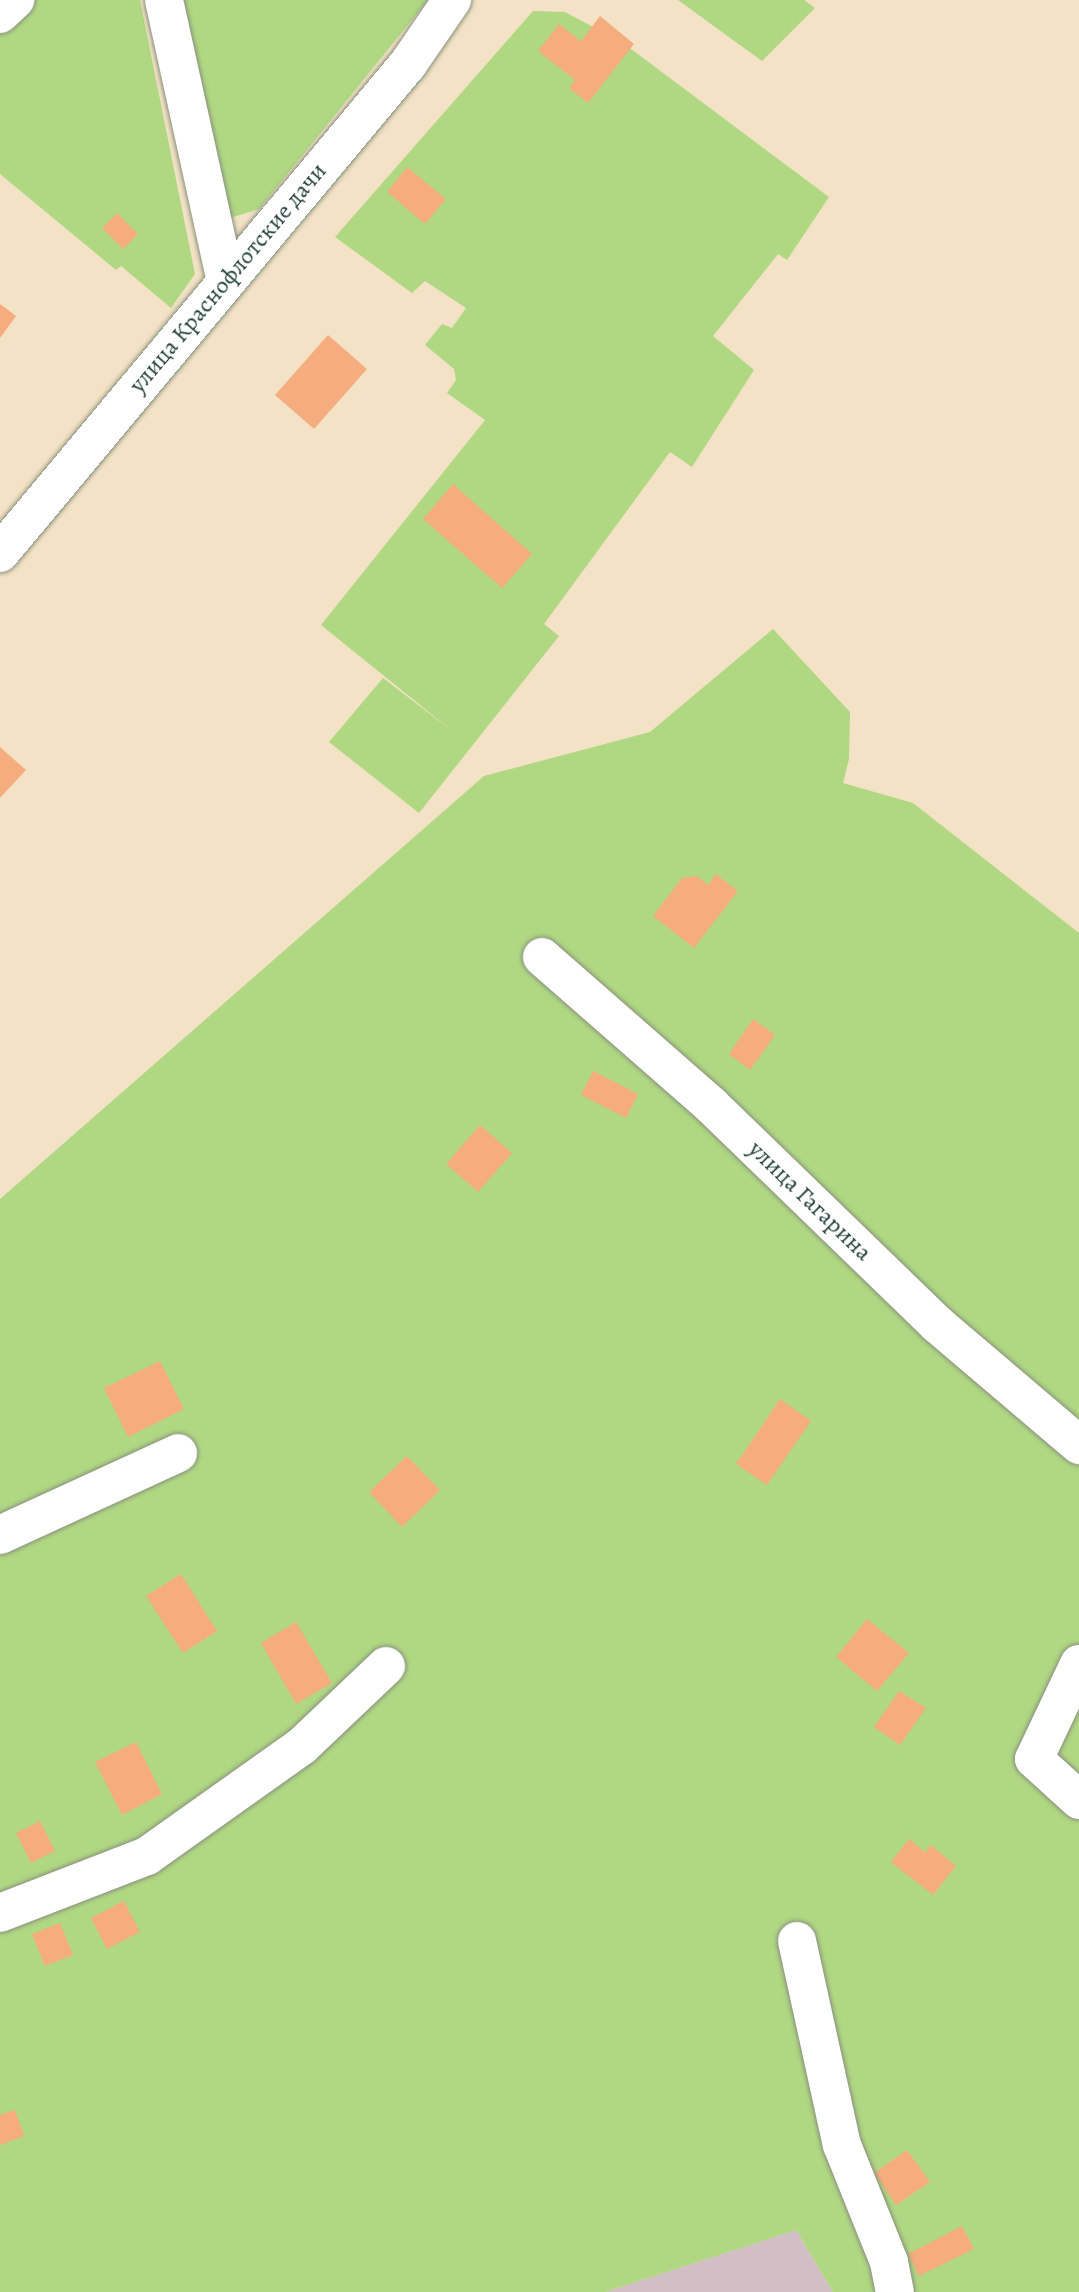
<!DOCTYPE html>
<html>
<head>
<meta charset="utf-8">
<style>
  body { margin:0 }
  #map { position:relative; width:1079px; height:2292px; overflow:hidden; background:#f3e2c6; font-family:Alegreya,serif }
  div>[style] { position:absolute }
  .industrial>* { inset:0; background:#d2bec5 }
  .green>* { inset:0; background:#b0d883 }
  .building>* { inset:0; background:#f5ac7f }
  .roads { filter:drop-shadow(0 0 2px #89907d) drop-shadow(0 0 2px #89907d) }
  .minor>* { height:38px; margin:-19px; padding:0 19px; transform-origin:19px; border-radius:19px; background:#fff }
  span { translate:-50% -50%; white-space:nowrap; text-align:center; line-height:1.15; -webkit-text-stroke:5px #fff; paint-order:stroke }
  .street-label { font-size:24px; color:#1f3d34 }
</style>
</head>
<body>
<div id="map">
  <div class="industrial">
    <i style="clip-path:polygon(796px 2230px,833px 2292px,605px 2292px)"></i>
  </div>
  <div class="green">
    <i style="clip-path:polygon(35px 0,140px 0,195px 274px,171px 308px,121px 266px,116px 270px,0 174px,0 32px)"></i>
    <i style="clip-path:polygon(178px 0,428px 0,259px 209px,230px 218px)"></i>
    <i style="clip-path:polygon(678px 0,804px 0,815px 8px,762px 61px)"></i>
    <i style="clip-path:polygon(533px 11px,565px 12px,623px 43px,829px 197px,787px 260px,778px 254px,713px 336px,754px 370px,692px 467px,670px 452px,544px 624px,559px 636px,419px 813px,329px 742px,383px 678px,451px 730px,321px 625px,485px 420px,447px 393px,456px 380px,454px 369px,425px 345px,442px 324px,452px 328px,466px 308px,425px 281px,412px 293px,335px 237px)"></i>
    <i style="clip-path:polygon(773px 629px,850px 712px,849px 759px,843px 783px,913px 803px,1079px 933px,1079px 2292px,833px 2292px,796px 2230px,605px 2292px,0 2292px,0 1199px,484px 776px,650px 732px)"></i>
  </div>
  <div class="building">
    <i style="clip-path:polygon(600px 16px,634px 44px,588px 103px,569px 88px,575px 80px,538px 51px,559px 24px,581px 41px)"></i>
    <i style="clip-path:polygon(407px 167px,446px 199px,425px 224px,387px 192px)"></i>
    <i style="clip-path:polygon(117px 213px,138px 234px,123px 249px,102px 228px)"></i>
    <i style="clip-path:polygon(0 304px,16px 316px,0 338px)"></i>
    <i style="clip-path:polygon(328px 335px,367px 369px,314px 429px,275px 395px)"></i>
    <i style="clip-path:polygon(453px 484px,532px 554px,502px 588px,423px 519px)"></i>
    <i style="clip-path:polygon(0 747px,26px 770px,0 798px)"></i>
    <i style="clip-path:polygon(716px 874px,738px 891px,694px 948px,653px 916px,682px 878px,697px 876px,708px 885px)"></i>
    <i style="clip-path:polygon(753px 1019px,775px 1035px,750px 1070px,729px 1054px)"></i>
    <i style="clip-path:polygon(593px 1071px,638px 1094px,626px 1118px,581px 1095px)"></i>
    <i style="clip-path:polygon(480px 1125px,512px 1153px,478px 1192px,446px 1164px)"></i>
    <i style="clip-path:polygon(160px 1361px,184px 1409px,128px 1437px,104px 1388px)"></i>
    <i style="clip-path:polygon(780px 1399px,811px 1421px,767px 1485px,736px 1464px)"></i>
    <i style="clip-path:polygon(407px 1456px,440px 1490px,402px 1527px,369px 1492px)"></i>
    <i style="clip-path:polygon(181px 1574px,217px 1631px,183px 1653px,146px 1596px)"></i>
    <i style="clip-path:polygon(867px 1619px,909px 1653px,877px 1691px,836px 1657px)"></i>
    <i style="clip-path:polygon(296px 1622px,332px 1683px,296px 1704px,261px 1643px)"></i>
    <i style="clip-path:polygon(899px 1691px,926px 1708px,900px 1745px,874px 1727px)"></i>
    <i style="clip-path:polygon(136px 1742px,162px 1794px,122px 1815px,95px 1762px)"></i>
    <i style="clip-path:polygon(40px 1821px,55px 1851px,31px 1863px,16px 1833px)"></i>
    <i style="clip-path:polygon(909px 1839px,925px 1852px,931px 1845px,956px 1866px,933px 1895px,891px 1862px)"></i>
    <i style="clip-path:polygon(124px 1901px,140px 1932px,107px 1949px,91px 1918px)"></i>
    <i style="clip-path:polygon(60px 1923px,73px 1955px,45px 1966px,32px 1934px)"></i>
    <i style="clip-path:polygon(15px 2110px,24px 2136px,0 2145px,0 2115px)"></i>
    <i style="clip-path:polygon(907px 2150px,930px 2182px,896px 2205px,874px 2173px)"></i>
    <i style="clip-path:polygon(962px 2226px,974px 2249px,919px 2276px,908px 2254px)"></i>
  </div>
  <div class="roads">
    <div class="minor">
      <i style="left:164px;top:0;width:288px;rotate:77.6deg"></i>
      <i style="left:0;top:14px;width:21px;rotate:-43deg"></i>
      <i style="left:0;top:553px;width:637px;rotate:-50.16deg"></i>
      <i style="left:408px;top:64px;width:78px;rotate:-55.5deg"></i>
      <i style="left:542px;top:957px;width:225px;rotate:41.2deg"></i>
      <i style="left:711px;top:1105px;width:315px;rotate:44.1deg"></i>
      <i style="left:937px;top:1324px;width:187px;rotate:40.4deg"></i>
      <i style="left:0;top:1535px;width:196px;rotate:-24.7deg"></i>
      <i style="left:1079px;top:1664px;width:105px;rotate:115.3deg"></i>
      <i style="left:1034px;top:1759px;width:61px;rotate:42.3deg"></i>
      <i style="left:0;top:1913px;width:158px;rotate:-21.2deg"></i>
      <i style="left:147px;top:1856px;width:190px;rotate:-35.4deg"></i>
      <i style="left:302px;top:1746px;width:116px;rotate:-43.6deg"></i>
      <i style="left:797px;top:1941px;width:209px;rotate:77.6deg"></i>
      <i style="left:842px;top:2145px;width:126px;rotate:68.1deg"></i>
      <i style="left:889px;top:2262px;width:31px;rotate:79deg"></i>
    </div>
  </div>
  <div class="street-label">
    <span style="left:228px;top:278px;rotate:-50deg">улица Краснофлотские дачи</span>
    <span style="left:810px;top:1201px;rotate:44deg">улица Гагарина</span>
  </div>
</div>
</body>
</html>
